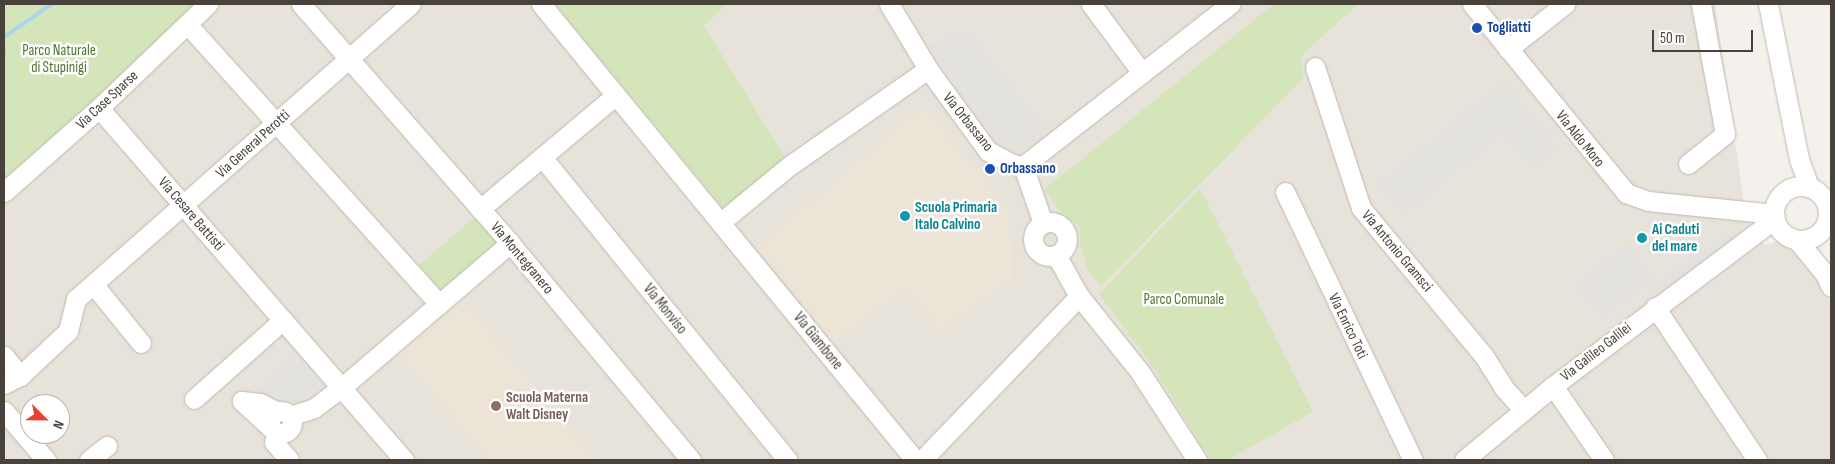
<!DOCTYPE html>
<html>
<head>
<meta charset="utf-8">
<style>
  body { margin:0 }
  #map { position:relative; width:1835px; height:464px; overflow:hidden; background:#f4f1ec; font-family:"Sofia Sans Condensed",sans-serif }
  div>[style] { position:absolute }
  .residential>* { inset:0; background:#e8e3da }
  .education>* { inset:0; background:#ece5d7 }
  .green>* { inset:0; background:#d3e5b9 }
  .parking>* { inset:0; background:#e4e2df }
  .stream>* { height:4px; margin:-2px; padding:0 2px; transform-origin:2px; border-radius:2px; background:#aed6eb }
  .roads { filter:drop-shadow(0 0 1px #bfb8af) drop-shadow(0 0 1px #bfb8af) }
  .minor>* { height:19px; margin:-9.5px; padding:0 9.5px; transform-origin:9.5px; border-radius:9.5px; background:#fff }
  .minor>.ring { margin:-9.5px; padding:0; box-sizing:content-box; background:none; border:19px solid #fff; border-radius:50% }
  .dots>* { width:14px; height:14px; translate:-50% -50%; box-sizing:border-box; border:2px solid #fff; border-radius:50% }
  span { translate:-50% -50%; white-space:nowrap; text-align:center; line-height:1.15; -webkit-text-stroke:5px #fff; paint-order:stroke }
  .transit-label { font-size:15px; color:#164399; font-weight:700 }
  .left { translate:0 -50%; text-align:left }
  .park-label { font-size:15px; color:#4f7631 }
  .street-label { font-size:15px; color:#48423a }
  .culture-label { font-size:15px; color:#0d838f; font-weight:700 }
  .education-label { font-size:15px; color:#785e54; font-weight:700 }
  .frame { position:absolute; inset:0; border:5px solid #48423a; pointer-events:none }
  .north { position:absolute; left:20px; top:394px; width:50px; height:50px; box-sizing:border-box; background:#fff; border:1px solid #b6b3b0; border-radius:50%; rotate:113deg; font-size:14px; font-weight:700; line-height:20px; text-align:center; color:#48423a }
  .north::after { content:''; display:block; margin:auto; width:18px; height:22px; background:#e74130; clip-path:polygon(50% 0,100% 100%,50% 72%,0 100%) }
  .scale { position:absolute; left:1652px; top:30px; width:101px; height:22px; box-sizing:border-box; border:2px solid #48423a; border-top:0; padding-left:6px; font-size:15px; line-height:18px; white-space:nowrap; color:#48423a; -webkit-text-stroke:4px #fff; paint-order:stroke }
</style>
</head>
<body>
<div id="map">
  <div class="residential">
    <i style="clip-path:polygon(evenodd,197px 4px,1715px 4px,1746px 217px,1765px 245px,1778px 241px,1796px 248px,1831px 301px,1831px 460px,4px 460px,4px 188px,197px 4px,30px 404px,60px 404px,60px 434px,30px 434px,30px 404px)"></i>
  </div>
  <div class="education">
    <i style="clip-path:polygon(924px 105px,1008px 208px,1013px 279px,941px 331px,905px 290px,833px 343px,757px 246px)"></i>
    <i style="clip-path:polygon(459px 296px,597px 460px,489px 460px,394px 351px)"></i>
  </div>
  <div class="green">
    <i style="clip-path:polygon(4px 4px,197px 4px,4px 188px)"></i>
    <i style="clip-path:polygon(555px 4px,727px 4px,704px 26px,786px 159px,723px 208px)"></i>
    <i style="clip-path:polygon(1274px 4px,1358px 4px,1300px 57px,1304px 77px,1101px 286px,1088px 270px,1080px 246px,1080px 226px,1061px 213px,1045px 189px)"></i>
    <i style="clip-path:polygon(1200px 188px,1313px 412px,1227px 460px,1211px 460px,1153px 367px,1099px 294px)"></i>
    <i style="clip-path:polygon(475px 217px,498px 244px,442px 292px,419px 265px)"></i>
  </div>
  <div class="parking">
    <i style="clip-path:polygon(967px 30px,1047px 130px,1028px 145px,1012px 146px,989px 132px,927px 46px)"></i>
    <i style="clip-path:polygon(1504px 80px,1559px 147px,1532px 169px,1502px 134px,1404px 215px,1378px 184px)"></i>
    <i style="clip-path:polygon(1733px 230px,1742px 234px,1662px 289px,1650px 285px)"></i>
    <i style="clip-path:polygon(1627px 243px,1655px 276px,1603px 318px,1576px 285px)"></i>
    <i style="clip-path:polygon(303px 350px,330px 382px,296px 401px,276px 401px,255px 390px)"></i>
  </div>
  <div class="stream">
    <i style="left:4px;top:37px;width:58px;rotate:-34.5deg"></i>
    <i style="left:4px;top:50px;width:4px;rotate:90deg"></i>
  </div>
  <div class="roads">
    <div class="minor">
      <i style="left:301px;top:4px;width:317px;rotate:48.8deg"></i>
      <i style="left:510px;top:243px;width:283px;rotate:50.2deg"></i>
      <i style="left:541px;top:4px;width:590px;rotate:50.64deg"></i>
      <i style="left:889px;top:4px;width:76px;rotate:59deg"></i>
      <i style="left:928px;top:69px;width:102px;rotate:53.8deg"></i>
      <i style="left:988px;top:151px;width:27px;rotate:28deg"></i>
      <i style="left:1012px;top:164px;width:11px;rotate:10deg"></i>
      <i style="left:1091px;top:4px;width:86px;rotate:53.5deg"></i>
      <i style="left:1472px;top:4px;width:244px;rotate:50.8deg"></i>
      <i style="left:1626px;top:193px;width:23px;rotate:20deg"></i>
      <i style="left:1648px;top:201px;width:127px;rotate:5.9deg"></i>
      <i style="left:1768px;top:4px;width:158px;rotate:78.7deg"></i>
      <i style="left:1799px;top:159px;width:30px;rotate:70deg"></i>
      <i style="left:187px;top:24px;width:377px;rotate:48deg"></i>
      <i style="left:1508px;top:49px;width:73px;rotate:-38.3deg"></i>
      <i style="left:1315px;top:67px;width:148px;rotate:71.9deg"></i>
      <i style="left:1361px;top:208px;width:192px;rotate:50.3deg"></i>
      <i style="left:1484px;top:356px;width:36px;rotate:58deg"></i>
      <i style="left:1503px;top:387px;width:31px;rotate:48deg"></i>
      <i style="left:99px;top:108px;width:466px;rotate:49.1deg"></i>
      <i style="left:542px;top:157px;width:390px;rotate:51deg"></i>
      <i style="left:1688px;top:164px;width:48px;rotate:-39deg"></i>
      <i style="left:1725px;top:134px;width:132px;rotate:-100.5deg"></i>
      <i style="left:1023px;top:166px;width:263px;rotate:-38deg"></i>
      <i style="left:1023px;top:166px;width:60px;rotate:70.7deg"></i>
      <i class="ring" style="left:1774px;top:186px;width:35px;height:35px"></i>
      <i style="left:4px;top:192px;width:127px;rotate:-41.5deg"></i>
      <i style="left:99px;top:108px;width:151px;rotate:-43.7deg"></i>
      <i style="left:1285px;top:192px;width:297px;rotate:64.5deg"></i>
      <i style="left:480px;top:209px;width:177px;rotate:-40deg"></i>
      <i class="ring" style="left:1033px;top:222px;width:15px;height:15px"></i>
      <i style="left:721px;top:222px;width:88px;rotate:-39.5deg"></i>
      <i style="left:789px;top:166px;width:169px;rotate:-34.9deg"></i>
      <i style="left:1797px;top:240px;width:44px;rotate:50.5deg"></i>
      <i style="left:1825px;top:274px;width:14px;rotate:65deg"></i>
      <i style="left:1056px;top:255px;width:47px;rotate:60.7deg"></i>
      <i style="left:1079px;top:296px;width:97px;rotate:51.2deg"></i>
      <i style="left:1140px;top:372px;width:105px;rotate:57.1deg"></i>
      <i style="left:93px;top:284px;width:76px;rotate:50.9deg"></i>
      <i style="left:1655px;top:307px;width:184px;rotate:56.3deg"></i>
      <i style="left:4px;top:356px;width:26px;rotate:51deg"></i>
      <i style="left:4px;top:384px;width:18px;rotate:-27deg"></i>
      <i style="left:20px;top:376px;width:66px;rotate:-43.2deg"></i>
      <i style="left:68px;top:331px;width:33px;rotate:-76deg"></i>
      <i style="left:76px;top:299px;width:446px;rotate:-41.4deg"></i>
      <i style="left:1553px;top:386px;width:90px;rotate:55.4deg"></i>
      <i style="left:194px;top:399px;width:119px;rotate:-41.6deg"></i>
      <i class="ring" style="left:270px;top:411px;width:3px;height:3px"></i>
      <i style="left:4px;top:411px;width:65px;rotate:49.4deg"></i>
      <i style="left:290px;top:416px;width:25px;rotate:-18deg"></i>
      <i style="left:314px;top:408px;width:34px;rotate:-37deg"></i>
      <i style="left:341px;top:388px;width:223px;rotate:-40.6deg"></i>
      <i style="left:271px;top:428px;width:40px;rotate:-137deg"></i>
      <i style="left:242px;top:401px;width:18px;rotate:6deg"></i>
      <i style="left:260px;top:403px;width:18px;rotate:27deg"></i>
      <i style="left:278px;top:433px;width:10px;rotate:114deg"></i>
      <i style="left:274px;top:442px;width:23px;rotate:50deg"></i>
      <i style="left:89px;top:460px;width:23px;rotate:-38deg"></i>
      <i style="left:922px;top:460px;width:227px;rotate:-46.2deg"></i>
      <i style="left:1464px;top:460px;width:116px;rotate:-39.7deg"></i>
      <i style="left:1553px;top:386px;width:278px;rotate:-37deg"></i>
    </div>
  </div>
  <div class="dots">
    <i style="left:1477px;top:28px;background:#1a4fb4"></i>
    <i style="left:990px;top:169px;background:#1a4fb4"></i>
    <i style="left:905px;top:216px;background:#0f9aa8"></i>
    <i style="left:1642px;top:238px;background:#0f9aa8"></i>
    <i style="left:496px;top:406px;background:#8d6e63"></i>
  </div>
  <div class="transit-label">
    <span class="left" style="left:1487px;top:28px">Togliatti</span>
    <span class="left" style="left:1000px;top:169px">Orbassano</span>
  </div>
  <div class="park-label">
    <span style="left:59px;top:59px">Parco Naturale<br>di Stupinigi</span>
    <span style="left:1184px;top:300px">Parco Comunale</span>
  </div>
  <div class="street-label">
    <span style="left:107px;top:100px;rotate:-43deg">Via Case Sparse</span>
    <span style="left:968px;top:122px;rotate:51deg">Via Orbassano</span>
    <span style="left:1580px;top:139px;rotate:51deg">Via Aldo Moro</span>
    <span style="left:253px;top:144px;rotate:-42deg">Via General Perotti</span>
    <span style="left:191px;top:214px;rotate:49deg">Via Cesare Battisti</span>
    <span style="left:1397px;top:251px;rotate:50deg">Via Antonio Gramsci</span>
    <span style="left:522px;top:258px;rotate:50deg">Via Montegranero</span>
    <span style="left:665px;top:309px;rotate:51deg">Via Monviso</span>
    <span style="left:1348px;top:326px;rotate:64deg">Via Enrico Toti</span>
    <span style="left:818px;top:341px;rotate:51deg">Via Giambone</span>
    <span style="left:1596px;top:352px;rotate:-38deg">Via Galileo Galilei</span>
  </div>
  <div class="culture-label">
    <span class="left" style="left:915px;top:216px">Scuola Primaria<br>Italo Calvino</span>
    <span class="left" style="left:1652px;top:238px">Ai Caduti<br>del mare</span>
  </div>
  <div class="education-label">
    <span class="left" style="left:506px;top:406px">Scuola Materna<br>Walt Disney</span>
  </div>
  <div class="frame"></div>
  <div class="north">N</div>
  <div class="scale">50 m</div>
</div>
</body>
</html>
